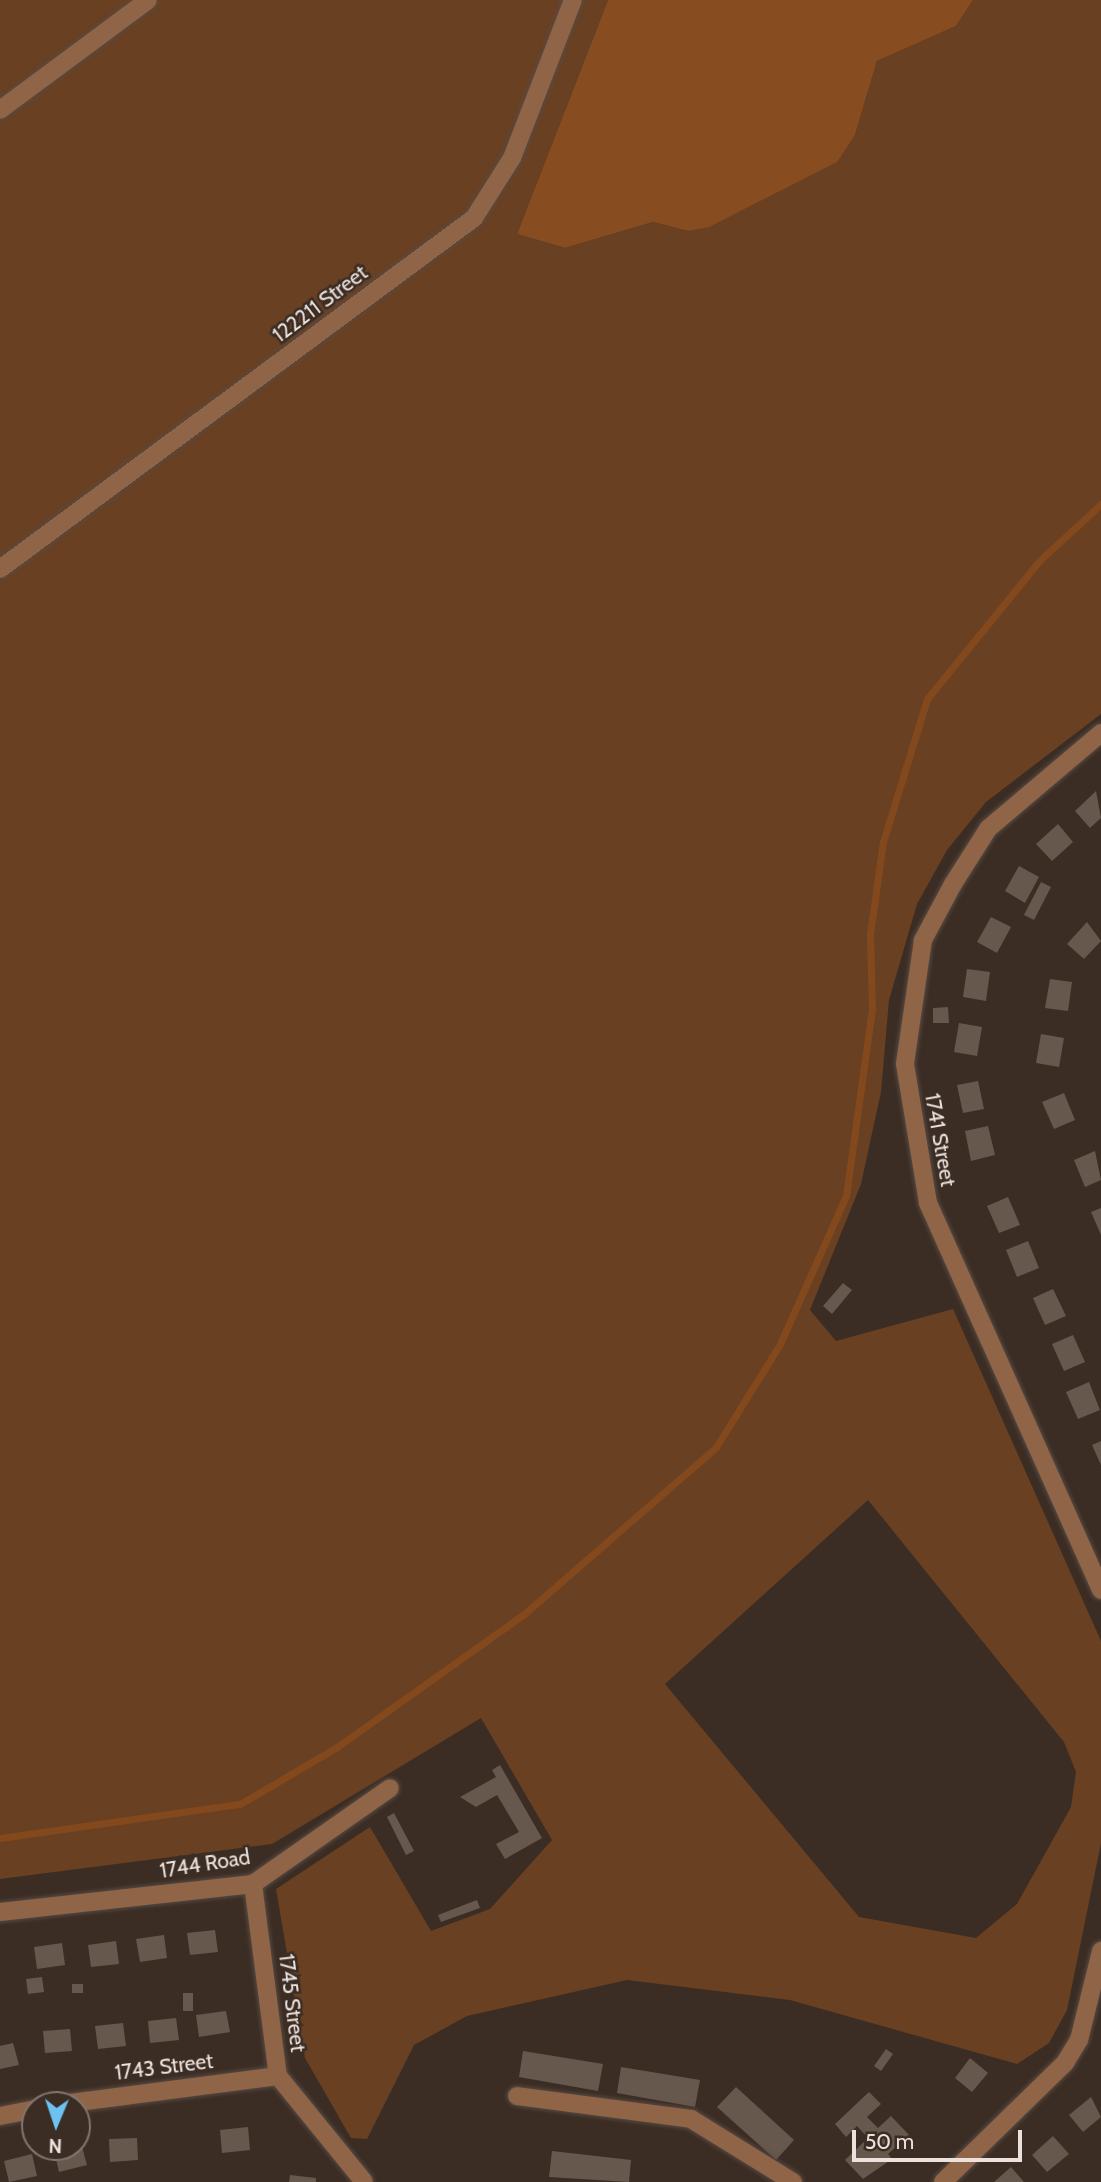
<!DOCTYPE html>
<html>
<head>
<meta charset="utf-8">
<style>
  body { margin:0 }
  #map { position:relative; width:1101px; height:2182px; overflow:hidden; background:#3b2d24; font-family:Cabin,sans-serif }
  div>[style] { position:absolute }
  .green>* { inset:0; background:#6a4022 }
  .forest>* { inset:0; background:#874c20 }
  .stream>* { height:7px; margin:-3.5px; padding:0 3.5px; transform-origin:3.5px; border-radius:3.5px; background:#83491c }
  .building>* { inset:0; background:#67584e }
  .roads { filter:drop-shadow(0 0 2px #574a42) drop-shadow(0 0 2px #574a42) }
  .minor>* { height:18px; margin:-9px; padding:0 9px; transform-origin:9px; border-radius:9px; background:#906447 }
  span { translate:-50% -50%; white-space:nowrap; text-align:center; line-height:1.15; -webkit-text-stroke:5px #3b2d24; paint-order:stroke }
  .street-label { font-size:21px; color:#ece2dd }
  .north { position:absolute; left:21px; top:2091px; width:70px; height:70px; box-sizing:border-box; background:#3b2d24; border:2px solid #82756e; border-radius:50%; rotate:182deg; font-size:19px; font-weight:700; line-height:28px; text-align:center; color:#ece2dd }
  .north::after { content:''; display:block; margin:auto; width:24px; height:32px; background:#6cc3f2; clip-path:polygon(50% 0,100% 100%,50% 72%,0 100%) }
  .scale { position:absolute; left:852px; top:2130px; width:170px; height:32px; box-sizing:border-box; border:4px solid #ece2dd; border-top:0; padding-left:9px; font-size:21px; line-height:24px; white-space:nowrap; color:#ece2dd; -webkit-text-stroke:5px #3b2d24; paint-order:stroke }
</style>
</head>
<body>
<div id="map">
  <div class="green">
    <i style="clip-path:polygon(evenodd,0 0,608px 0,517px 234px,565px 248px,653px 222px,688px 231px,855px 135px,877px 61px,956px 26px,973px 0,1101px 0,1101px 714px,986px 802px,947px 850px,917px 904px,889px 1000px,881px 1092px,861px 1184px,810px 1310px,836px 1341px,953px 1309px,1101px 1641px,1101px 1843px,1067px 2010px,1049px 2043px,1017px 2064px,790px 2000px,627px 1980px,467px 2016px,414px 2045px,367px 2139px,351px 2138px,305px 2058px,276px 1889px,370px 1827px,431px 1931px,490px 1909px,552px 1840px,481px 1718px,272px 1844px,0 1879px,0 0,868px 1500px,1064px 1742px,1076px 1772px,1071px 1807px,1017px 1904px,976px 1938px,859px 1917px,665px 1684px,868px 1500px)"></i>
  </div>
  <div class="forest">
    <i style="clip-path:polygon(608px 0,973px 0,956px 26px,877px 61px,855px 135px,837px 162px,709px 227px,688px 231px,653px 222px,565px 248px,517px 234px)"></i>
  </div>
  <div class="stream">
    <i style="left:0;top:1838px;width:242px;rotate:-8.1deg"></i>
    <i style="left:240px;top:1804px;width:113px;rotate:-30.4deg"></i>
    <i style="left:337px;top:1747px;width:228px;rotate:-35.4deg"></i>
    <i style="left:523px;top:1615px;width:256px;rotate:-41deg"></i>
    <i style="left:716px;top:1447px;width:121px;rotate:-58.1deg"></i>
    <i style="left:780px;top:1344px;width:162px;rotate:-66deg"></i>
    <i style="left:846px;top:1196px;width:189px;rotate:-82.1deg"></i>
    <i style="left:872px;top:1009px;width:75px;rotate:-91.5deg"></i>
    <i style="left:870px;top:934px;width:93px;rotate:-82deg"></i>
    <i style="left:883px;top:842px;width:150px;rotate:-72.9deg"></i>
    <i style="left:927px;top:699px;width:178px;rotate:-50.9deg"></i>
    <i style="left:1039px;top:561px;width:84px;rotate:-42.6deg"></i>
  </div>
  <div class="building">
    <i style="clip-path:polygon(1096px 791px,1101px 818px,1090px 828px,1075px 811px)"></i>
    <i style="clip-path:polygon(1058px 824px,1073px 842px,1052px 861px,1036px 844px)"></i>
    <i style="clip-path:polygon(1019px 866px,1039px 877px,1025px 903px,1005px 891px)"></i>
    <i style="clip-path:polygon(1041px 882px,1051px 887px,1034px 920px,1024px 915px)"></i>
    <i style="clip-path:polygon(991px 917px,1011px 927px,997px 953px,977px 942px)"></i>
    <i style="clip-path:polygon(1087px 922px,1101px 941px,1084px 959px,1067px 944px)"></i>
    <i style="clip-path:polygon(967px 969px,990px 972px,986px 1001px,963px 997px)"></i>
    <i style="clip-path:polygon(1050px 979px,1072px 982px,1068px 1011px,1045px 1008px)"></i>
    <i style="clip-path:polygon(948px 1007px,949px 1023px,933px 1023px,933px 1008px)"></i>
    <i style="clip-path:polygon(959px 1023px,982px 1027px,977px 1056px,954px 1052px)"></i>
    <i style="clip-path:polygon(1041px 1034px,1064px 1038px,1059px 1067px,1036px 1063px)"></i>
    <i style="clip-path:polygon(978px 1081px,984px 1109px,963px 1113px,957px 1085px)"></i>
    <i style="clip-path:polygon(1064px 1093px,1075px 1120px,1054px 1129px,1042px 1102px)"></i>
    <i style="clip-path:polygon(988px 1126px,995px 1155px,971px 1161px,965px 1131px)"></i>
    <i style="clip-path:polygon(1095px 1151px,1101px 1180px,1085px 1187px,1074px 1160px)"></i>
    <i style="clip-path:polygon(1008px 1197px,1020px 1225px,999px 1233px,987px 1206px)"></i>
    <i style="clip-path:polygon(1101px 1208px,1101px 1235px,1091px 1212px)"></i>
    <i style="clip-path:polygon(1028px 1241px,1039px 1268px,1017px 1277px,1006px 1250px)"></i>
    <i style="clip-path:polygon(843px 1283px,852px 1290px,832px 1314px,823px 1306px)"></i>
    <i style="clip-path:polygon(1053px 1289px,1066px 1316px,1045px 1325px,1033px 1298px)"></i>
    <i style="clip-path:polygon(1073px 1335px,1085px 1362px,1064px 1371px,1052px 1344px)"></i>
    <i style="clip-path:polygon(1089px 1382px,1100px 1410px,1078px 1419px,1066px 1392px)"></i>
    <i style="clip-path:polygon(1101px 1441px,1101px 1465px,1092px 1445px)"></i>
    <i style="clip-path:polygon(500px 1765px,542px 1838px,505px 1859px,496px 1844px,519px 1832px,497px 1795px,476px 1807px,460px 1797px,496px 1777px,492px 1770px)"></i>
    <i style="clip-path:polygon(394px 1813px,414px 1851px,406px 1855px,387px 1817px)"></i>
    <i style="clip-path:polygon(477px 1900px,480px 1908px,441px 1922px,438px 1915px)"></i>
    <i style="clip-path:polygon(215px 1930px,218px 1952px,190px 1955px,187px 1933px)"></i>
    <i style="clip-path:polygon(164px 1935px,167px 1958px,140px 1962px,136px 1939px)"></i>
    <i style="clip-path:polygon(116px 1941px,119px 1964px,91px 1967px,88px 1945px)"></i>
    <i style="clip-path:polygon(62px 1943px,65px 1965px,37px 1969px,34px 1947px)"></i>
    <i style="clip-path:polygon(42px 1977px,44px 1992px,28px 1994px,26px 1979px)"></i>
    <i style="clip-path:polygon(72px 1984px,83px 1984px,83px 1993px,72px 1993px)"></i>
    <i style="clip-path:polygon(183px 1993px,193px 1993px,193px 2011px,183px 2011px)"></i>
    <i style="clip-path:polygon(226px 2011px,230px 2032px,199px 2037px,196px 2015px)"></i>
    <i style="clip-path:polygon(176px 2018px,179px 2040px,150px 2043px,148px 2021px)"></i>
    <i style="clip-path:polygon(123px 2023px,126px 2046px,98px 2049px,95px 2026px)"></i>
    <i style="clip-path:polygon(70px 2029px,72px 2051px,45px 2053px,43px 2031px)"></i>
    <i style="clip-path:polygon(13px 2043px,19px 2065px,0 2069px,0 2046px)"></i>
    <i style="clip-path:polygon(886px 2049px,893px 2054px,881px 2071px,874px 2066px)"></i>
    <i style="clip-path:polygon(523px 2051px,603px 2064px,598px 2091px,519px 2077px)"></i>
    <i style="clip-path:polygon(970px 2058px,988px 2073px,972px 2092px,955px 2078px)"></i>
    <i style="clip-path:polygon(621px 2067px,700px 2080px,695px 2107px,617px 2093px)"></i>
    <i style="clip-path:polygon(736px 2087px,794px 2140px,776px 2160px,717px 2107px)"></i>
    <i style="clip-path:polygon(869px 2092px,881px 2104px,867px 2117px,878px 2128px,891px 2116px,909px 2135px,888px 2154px,892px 2159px,863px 2179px,845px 2160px,868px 2138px,857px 2126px,846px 2137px,835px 2124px)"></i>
    <i style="clip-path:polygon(1091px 2097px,1101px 2117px,1083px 2132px,1069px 2115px)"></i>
    <i style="clip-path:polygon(248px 2127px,250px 2150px,222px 2153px,220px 2130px)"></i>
    <i style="clip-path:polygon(1053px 2136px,1069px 2154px,1047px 2172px,1032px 2155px)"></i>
    <i style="clip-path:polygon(137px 2138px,138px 2160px,110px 2162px,109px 2139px)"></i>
    <i style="clip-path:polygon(81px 2143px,87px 2165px,59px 2172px,54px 2150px)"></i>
    <i style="clip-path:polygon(552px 2151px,631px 2160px,629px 2182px,549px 2177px)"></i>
    <i style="clip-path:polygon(32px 2154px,37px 2176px,9px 2182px,4px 2161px)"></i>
    <i style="clip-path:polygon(1011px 2167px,1024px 2182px,994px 2182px)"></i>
    <i style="clip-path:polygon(290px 2175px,316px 2178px,316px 2182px,289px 2182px)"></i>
  </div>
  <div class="roads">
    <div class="minor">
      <i style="left:0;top:110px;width:184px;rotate:-36.6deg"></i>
      <i style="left:0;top:569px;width:590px;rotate:-36.52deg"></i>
      <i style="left:474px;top:218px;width:71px;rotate:-57.7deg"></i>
      <i style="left:512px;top:158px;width:169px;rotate:-68.9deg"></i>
      <i style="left:1101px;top:733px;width:148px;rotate:139.7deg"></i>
      <i style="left:988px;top:829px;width:65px;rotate:122.5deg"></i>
      <i style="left:953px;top:884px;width:64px;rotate:118.2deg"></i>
      <i style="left:923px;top:940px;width:125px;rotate:98.3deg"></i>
      <i style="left:905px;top:1064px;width:141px;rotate:80.6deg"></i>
      <i style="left:928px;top:1203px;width:424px;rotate:65.9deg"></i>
      <i style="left:253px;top:1884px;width:194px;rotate:82.6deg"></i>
      <i style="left:278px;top:2076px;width:136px;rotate:50.9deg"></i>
      <i style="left:0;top:1912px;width:255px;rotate:-6.3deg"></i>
      <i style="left:253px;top:1884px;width:167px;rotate:-35deg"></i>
      <i style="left:517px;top:2096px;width:176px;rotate:7.5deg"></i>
      <i style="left:691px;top:2119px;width:120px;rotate:31.7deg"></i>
      <i style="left:55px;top:2105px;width:225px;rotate:-7.4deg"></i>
      <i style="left:0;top:2116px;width:36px;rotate:-11deg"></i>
      <i style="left:943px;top:2182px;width:170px;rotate:-44.3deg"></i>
      <i style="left:1065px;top:2063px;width:27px;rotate:-59deg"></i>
      <i style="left:1079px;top:2040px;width:92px;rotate:-76.1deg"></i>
    </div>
  </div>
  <div class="street-label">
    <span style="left:320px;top:304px;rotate:-37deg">122211 Street</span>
    <span style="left:940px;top:1140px;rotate:80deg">1741 Street</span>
    <span style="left:205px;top:1864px;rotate:-9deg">1744 Road</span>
    <span style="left:292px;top:2003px;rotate:83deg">1745 Street</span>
    <span style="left:164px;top:2067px;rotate:-7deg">1743 Street</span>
  </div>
  <div class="north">N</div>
  <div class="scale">50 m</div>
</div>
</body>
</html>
